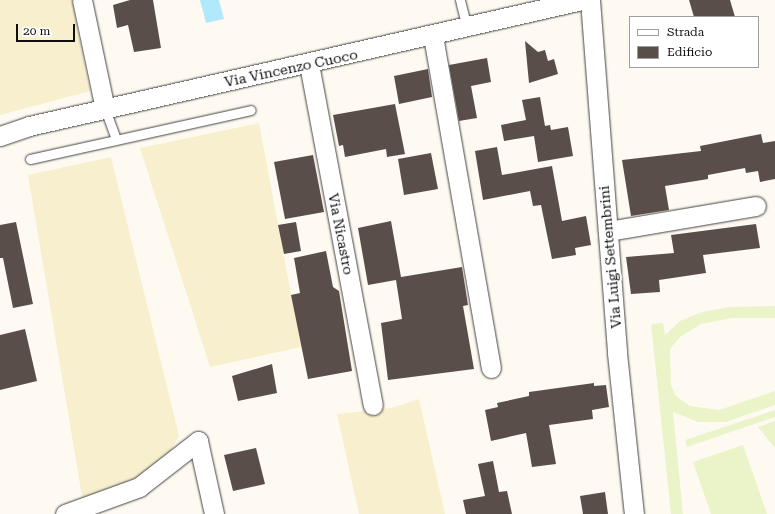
<!DOCTYPE html>
<html>
<head>
<meta charset="utf-8">
<style>
  body { margin:0 }
  #map { position:relative; width:775px; height:514px; overflow:hidden; background:#fffaf1; font-family:"Roboto Serif",serif }
  div>[style] { position:absolute }
  .farmland>* { inset:0; background:#f8efce }
  .pitch>* { inset:0; background:#ebf4c9 }
  .water>* { inset:0; background:#b0e9fb }
  .building>* { inset:0; background:#594e4a }
  .roads { filter:drop-shadow(0 0 1px #424242) drop-shadow(0 0 1px #424242) }
  .lane>* { height:9px; margin:-4.5px; padding:0 4.5px; transform-origin:4.5px; border-radius:4.5px; background:#fff }
  .street>* { height:19px; margin:-9.5px; padding:0 9.5px; transform-origin:9.5px; border-radius:9.5px; background:#fff }
  span { translate:-50% -50%; white-space:nowrap; text-align:center; line-height:1.15; -webkit-text-stroke:4px #fff; paint-order:stroke }
  .street-label { font-size:14px; color:#0f0f0f }
  .legend { position:absolute; left:629px; top:16px; width:130px; height:52px; box-sizing:border-box; background:#fff; border:1px solid #9f9f9f; margin:0; padding:5px 7px; list-style:none; font-size:12px; color:#0f0f0f }
  .legend li { display:flex; align-items:center; gap:8px; height:20px }
  .legend b { width:20px; border:1px solid #9f9f9f }
  .scale { position:absolute; left:16px; top:24px; width:59px; height:18px; box-sizing:border-box; border:2px solid #0f0f0f; border-top:0; padding-left:5px; font-size:12px; line-height:14px; white-space:nowrap; color:#0f0f0f; -webkit-text-stroke:3px #fff; paint-order:stroke }
</style>
</head>
<body>
<div id="map">
  <div class="farmland">
    <i style="clip-path:polygon(0 0,72px 0,90px 91px,0 115px)"></i>
    <i style="clip-path:polygon(259px 123px,301px 347px,210px 367px,140px 148px)"></i>
    <i style="clip-path:polygon(111px 157px,179px 436px,165px 461px,141px 480px,83px 502px,28px 175px)"></i>
    <i style="clip-path:polygon(419px 399px,445px 514px,359px 514px,337px 414px,391px 408px)"></i>
  </div>
  <div class="pitch">
    <i style="clip-path:polygon(775px 306px,775px 318px,732px 318px,701px 324px,680px 337px,670px 349px,671px 385px,676px 396px,690px 406px,719px 410px,775px 391px,775px 405px,726px 422px,698px 422px,673px 412px,683px 514px,671px 514px,651px 324px,663px 323px,665px 335px,680px 321px,702px 312px,729px 307px)"></i>
    <i style="clip-path:polygon(775px 410px,775px 417px,687px 447px,685px 440px)"></i>
    <i style="clip-path:polygon(775px 421px,775px 448px,758px 427px)"></i>
    <i style="clip-path:polygon(743px 445px,767px 514px,711px 514px,693px 462px)"></i>
  </div>
  <div class="water">
    <i style="clip-path:polygon(200px 0,219px 0,224px 19px,206px 23px)"></i>
  </div>
  <div class="building">
    <i style="clip-path:polygon(130px 0,153px 0,161px 48px,134px 52px,128px 25px,117px 28px,113px 5px)"></i>
    <i style="clip-path:polygon(689px 0,730px 0,735px 17px,694px 17px)"></i>
    <i style="clip-path:polygon(525px 41px,538px 52px,545px 50px,548px 61px,554px 59px,558px 74px,529px 83px)"></i>
    <i style="clip-path:polygon(487px 58px,491px 82px,471px 86px,477px 118px,459px 121px,449px 65px)"></i>
    <i style="clip-path:polygon(428px 69px,432px 97px,399px 104px,394px 76px)"></i>
    <i style="clip-path:polygon(540px 97px,545px 126px,550px 125px,551px 130px,568px 127px,573px 156px,538px 162px,534px 136px,504px 141px,501px 125px,526px 120px,522px 100px)"></i>
    <i style="clip-path:polygon(395px 104px,405px 154px,387px 157px,386px 149px,345px 157px,343px 145px,339px 146px,333px 115px)"></i>
    <i style="clip-path:polygon(761px 134px,763px 143px,775px 141px,775px 179px,760px 182px,758px 171px,746px 173px,745px 168px,708px 175px,708px 179px,665px 186px,669px 210px,631px 216px,622px 160px,701px 151px,700px 146px)"></i>
    <i style="clip-path:polygon(497px 147px,502px 175px,552px 166px,562px 221px,586px 216px,591px 245px,575px 248px,576px 255px,552px 259px,541px 205px,533px 206px,530px 191px,483px 200px,475px 151px)"></i>
    <i style="clip-path:polygon(431px 153px,438px 189px,404px 195px,398px 159px)"></i>
    <i style="clip-path:polygon(313px 155px,324px 212px,285px 219px,274px 162px)"></i>
    <i style="clip-path:polygon(391px 221px,401px 277px,462px 267px,468px 305px,463px 306px,474px 369px,388px 380px,381px 323px,402px 319px,396px 280px,368px 285px,358px 228px)"></i>
    <i style="clip-path:polygon(16px 222px,33px 304px,13px 308px,3px 258px,0 258px,0 225px)"></i>
    <i style="clip-path:polygon(296px 222px,301px 251px,284px 254px,278px 225px)"></i>
    <i style="clip-path:polygon(756px 224px,760px 248px,703px 255px,706px 273px,659px 280px,660px 292px,631px 294px,626px 257px,674px 253px,671px 235px)"></i>
    <i style="clip-path:polygon(326px 251px,333px 287px,339px 291px,352px 371px,308px 379px,291px 295px,300px 293px,294px 258px)"></i>
    <i style="clip-path:polygon(25px 329px,37px 381px,0 390px,0 335px)"></i>
    <i style="clip-path:polygon(272px 364px,277px 393px,238px 401px,232px 376px)"></i>
    <i style="clip-path:polygon(594px 383px,594px 386px,606px 385px,609px 407px,592px 410px,593px 419px,549px 425px,556px 464px,532px 467px,526px 433px,491px 441px,485px 410px,498px 407px,497px 403px,529px 396px,529px 392px)"></i>
    <i style="clip-path:polygon(256px 448px,265px 484px,233px 491px,224px 455px)"></i>
    <i style="clip-path:polygon(493px 461px,499px 492px,507px 491px,512px 514px,466px 514px,463px 500px,485px 496px,478px 464px)"></i>
    <i style="clip-path:polygon(605px 492px,608px 514px,583px 514px,580px 496px)"></i>
  </div>
  <div class="roads">
    <div class="lane">
      <i style="left:460px;top:0;width:29px;rotate:76deg"></i>
      <i style="left:105px;top:109px;width:32px;rotate:70deg"></i>
      <i style="left:30px;top:159px;width:226px;rotate:-12.5deg"></i>
    </div>
    <div class="street">
      <i style="left:82px;top:0;width:111px;rotate:78.1deg"></i>
      <i style="left:590px;top:0;width:354px;rotate:85.6deg"></i>
      <i style="left:617px;top:353px;width:162px;rotate:84deg"></i>
      <i style="left:433px;top:36px;width:337px;rotate:80.1deg"></i>
      <i style="left:309px;top:64px;width:347px;rotate:79.4deg"></i>
      <i style="left:0;top:136px;width:31px;rotate:-19deg"></i>
      <i style="left:29px;top:126px;width:567px;rotate:-12.84deg"></i>
      <i style="left:608px;top:231px;width:150px;rotate:-9.6deg"></i>
      <i style="left:65px;top:514px;width:79px;rotate:-20deg"></i>
      <i style="left:139px;top:487px;width:75px;rotate:-37.9deg"></i>
      <i style="left:198px;top:441px;width:75px;rotate:77.6deg"></i>
    </div>
  </div>
  <div class="street-label">
    <span style="left:291px;top:68px;rotate:-12deg">Via Vincenzo Cuoco</span>
    <span style="left:341px;top:234px;rotate:79deg">Via Nicastro</span>
    <span style="left:610px;top:257px;rotate:-95deg">Via Luigi Settembrini</span>
  </div>
  <ul class="legend">
  <li><b style="height:5px;background:#fff"></b>Strada</li>
  <li><b style="height:11px;background:#594e4a"></b>Edificio</li>
  </ul>
  <div class="scale">20 m</div>
</div>
</body>
</html>
